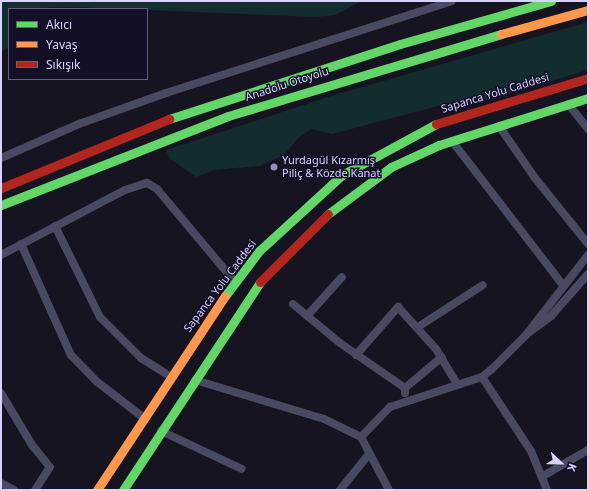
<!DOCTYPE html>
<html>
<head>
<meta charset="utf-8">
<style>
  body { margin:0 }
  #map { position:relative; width:589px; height:491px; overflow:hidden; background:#161421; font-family:"Noto Sans",sans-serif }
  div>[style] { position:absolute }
  .green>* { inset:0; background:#132c2d }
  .street>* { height:8px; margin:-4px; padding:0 4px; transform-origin:4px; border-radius:4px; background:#4a4962 }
  .fast>* { height:9px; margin:-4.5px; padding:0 4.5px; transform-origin:4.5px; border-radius:4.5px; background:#63d668 }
  .slow>* { height:9px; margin:-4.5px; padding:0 4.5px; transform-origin:4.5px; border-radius:4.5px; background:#ff974d }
  .jam>* { height:9px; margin:-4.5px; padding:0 4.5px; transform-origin:4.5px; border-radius:4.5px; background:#b3261e }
  .dots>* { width:11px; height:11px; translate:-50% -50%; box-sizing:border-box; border:2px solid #130f26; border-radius:50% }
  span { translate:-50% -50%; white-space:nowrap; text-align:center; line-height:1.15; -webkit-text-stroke:3px #130f26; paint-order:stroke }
  .street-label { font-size:11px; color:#d9d4ff }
  .poi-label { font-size:11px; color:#d9d4ff }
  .left { translate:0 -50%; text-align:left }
  .frame { position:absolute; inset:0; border:2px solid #d9d4ff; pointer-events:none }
  .legend { position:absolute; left:8px; top:8px; width:140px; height:72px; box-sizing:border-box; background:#130f26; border:1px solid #625e7d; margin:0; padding:5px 7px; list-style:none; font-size:12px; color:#d9d4ff }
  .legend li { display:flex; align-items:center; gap:8px; height:20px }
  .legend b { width:20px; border:1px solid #625e7d }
  .north { position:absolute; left:541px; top:443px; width:40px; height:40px; -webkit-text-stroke:3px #130f26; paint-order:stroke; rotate:112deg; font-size:11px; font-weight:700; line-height:16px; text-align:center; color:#d9d4ff }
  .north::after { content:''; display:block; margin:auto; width:14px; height:18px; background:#d9d4ff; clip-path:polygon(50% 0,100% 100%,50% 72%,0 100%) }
</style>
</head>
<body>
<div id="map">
  <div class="green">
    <i style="clip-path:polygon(1px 1px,362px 1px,335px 15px,316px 17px,69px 7px,9px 9px,9px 47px,1px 52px)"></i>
    <i style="clip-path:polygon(588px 22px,588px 70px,512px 93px,471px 103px,457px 101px,332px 134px,312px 129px,299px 137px,284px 155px,260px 166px,214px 170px,196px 177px,170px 159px,166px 150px,331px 96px)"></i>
  </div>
  <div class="street">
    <i style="left:568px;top:104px;width:32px;rotate:51deg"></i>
    <i style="left:499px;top:126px;width:63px;rotate:55.3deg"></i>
    <i style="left:535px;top:178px;width:85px;rotate:51.2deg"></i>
    <i style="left:452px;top:141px;width:182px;rotate:52.4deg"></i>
    <i style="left:1px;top:158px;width:85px;rotate:-23.6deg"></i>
    <i style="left:79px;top:124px;width:92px;rotate:-19.6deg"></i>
    <i style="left:166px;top:93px;width:300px;rotate:-17.8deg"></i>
    <i style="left:55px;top:226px;width:102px;rotate:63.7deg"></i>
    <i style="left:100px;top:317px;width:58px;rotate:45deg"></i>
    <i style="left:141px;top:358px;width:34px;rotate:32deg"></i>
    <i style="left:21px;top:244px;width:122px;rotate:65.8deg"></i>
    <i style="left:71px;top:355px;width:36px;rotate:46deg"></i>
    <i style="left:96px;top:381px;width:61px;rotate:37.6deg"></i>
    <i style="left:1px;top:255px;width:140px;rotate:-27.7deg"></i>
    <i style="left:125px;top:190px;width:23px;rotate:-18deg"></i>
    <i style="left:147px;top:183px;width:12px;rotate:31deg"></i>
    <i style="left:157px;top:189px;width:121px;rotate:50deg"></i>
    <i style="left:293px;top:304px;width:61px;rotate:39.7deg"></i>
    <i style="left:340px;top:343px;width:79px;rotate:34.7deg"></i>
    <i style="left:307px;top:316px;width:52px;rotate:-48.1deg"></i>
    <i style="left:418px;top:327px;width:77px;rotate:-32.9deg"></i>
    <i style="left:528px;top:333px;width:29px;rotate:-36deg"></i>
    <i style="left:551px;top:316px;width:56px;rotate:-48.6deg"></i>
    <i style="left:356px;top:355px;width:64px;rotate:-48.8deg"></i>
    <i style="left:398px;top:307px;width:57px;rotate:47.9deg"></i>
    <i style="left:436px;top:349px;width:41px;rotate:59deg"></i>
    <i style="left:482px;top:377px;width:89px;rotate:56.5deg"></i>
    <i style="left:531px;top:451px;width:42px;rotate:67.7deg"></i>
    <i style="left:195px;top:380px;width:135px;rotate:16.8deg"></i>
    <i style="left:324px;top:419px;width:41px;rotate:25.9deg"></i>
    <i style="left:361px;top:437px;width:60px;rotate:62.2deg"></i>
    <i style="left:1px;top:393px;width:61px;rotate:59.2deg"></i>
    <i style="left:32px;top:445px;width:28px;rotate:51deg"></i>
    <i style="left:50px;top:467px;width:27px;rotate:123deg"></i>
    <i style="left:405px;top:393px;width:5px;rotate:-90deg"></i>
    <i style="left:405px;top:388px;width:48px;rotate:-40deg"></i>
    <i style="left:161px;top:431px;width:89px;rotate:25.1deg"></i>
    <i style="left:361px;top:437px;width:42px;rotate:-46deg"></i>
    <i style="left:390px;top:407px;width:97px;rotate:-18.1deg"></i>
    <i style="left:482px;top:377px;width:13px;rotate:-39deg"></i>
    <i style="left:492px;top:369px;width:48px;rotate:-45deg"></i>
    <i style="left:526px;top:335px;width:101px;rotate:-52.2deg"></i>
    <i style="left:543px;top:476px;width:52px;rotate:-30deg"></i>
    <i style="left:1px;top:483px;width:15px;rotate:28deg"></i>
    <i style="left:340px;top:490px;width:45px;rotate:-51.3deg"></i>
  </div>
  <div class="fast">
    <i style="left:169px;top:119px;width:243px;rotate:-18deg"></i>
    <i style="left:400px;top:44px;width:157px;rotate:-15.9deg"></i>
    <i style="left:1px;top:205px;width:244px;rotate:-21.4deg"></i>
    <i style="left:228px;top:116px;width:285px;rotate:-16.7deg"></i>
    <i style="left:328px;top:214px;width:79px;rotate:-36.7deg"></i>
    <i style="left:391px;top:167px;width:53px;rotate:-24.6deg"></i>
    <i style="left:439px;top:145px;width:156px;rotate:-17.5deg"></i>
    <i style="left:225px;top:296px;width:56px;rotate:-52.9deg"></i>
    <i style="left:259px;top:251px;width:113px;rotate:-42.5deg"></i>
    <i style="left:342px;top:175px;width:107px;rotate:-28.5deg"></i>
    <i style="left:123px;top:490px;width:249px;rotate:-56.6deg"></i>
  </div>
  <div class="slow">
    <i style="left:501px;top:34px;width:90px;rotate:-15.4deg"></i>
    <i style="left:97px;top:490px;width:232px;rotate:-56.6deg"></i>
  </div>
  <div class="jam">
    <i style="left:436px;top:124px;width:159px;rotate:-16.8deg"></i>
    <i style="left:1px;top:188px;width:182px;rotate:-22.3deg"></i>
    <i style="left:260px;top:282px;width:96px;rotate:-45deg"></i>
  </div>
  <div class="dots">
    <i style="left:274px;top:167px;background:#9591b1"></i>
  </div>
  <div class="street-label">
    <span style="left:287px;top:84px;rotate:-18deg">Anadolu Otoyolu</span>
    <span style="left:495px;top:93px;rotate:-17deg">Sapanca Yolu Caddesi</span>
    <span style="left:220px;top:286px;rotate:-53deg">Sapanca Yolu Caddesi</span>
  </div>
  <div class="poi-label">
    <span class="left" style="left:282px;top:167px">Yurdagül Kızarmış<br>Piliç &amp; Közde Kanat</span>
  </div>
  <div class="frame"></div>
  <ul class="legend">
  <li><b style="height:5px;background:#63d668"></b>Akıcı</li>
  <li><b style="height:5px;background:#ff974d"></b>Yavaş</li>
  <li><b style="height:5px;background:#b3261e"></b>Sıkışık</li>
  </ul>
  <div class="north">K</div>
</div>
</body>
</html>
